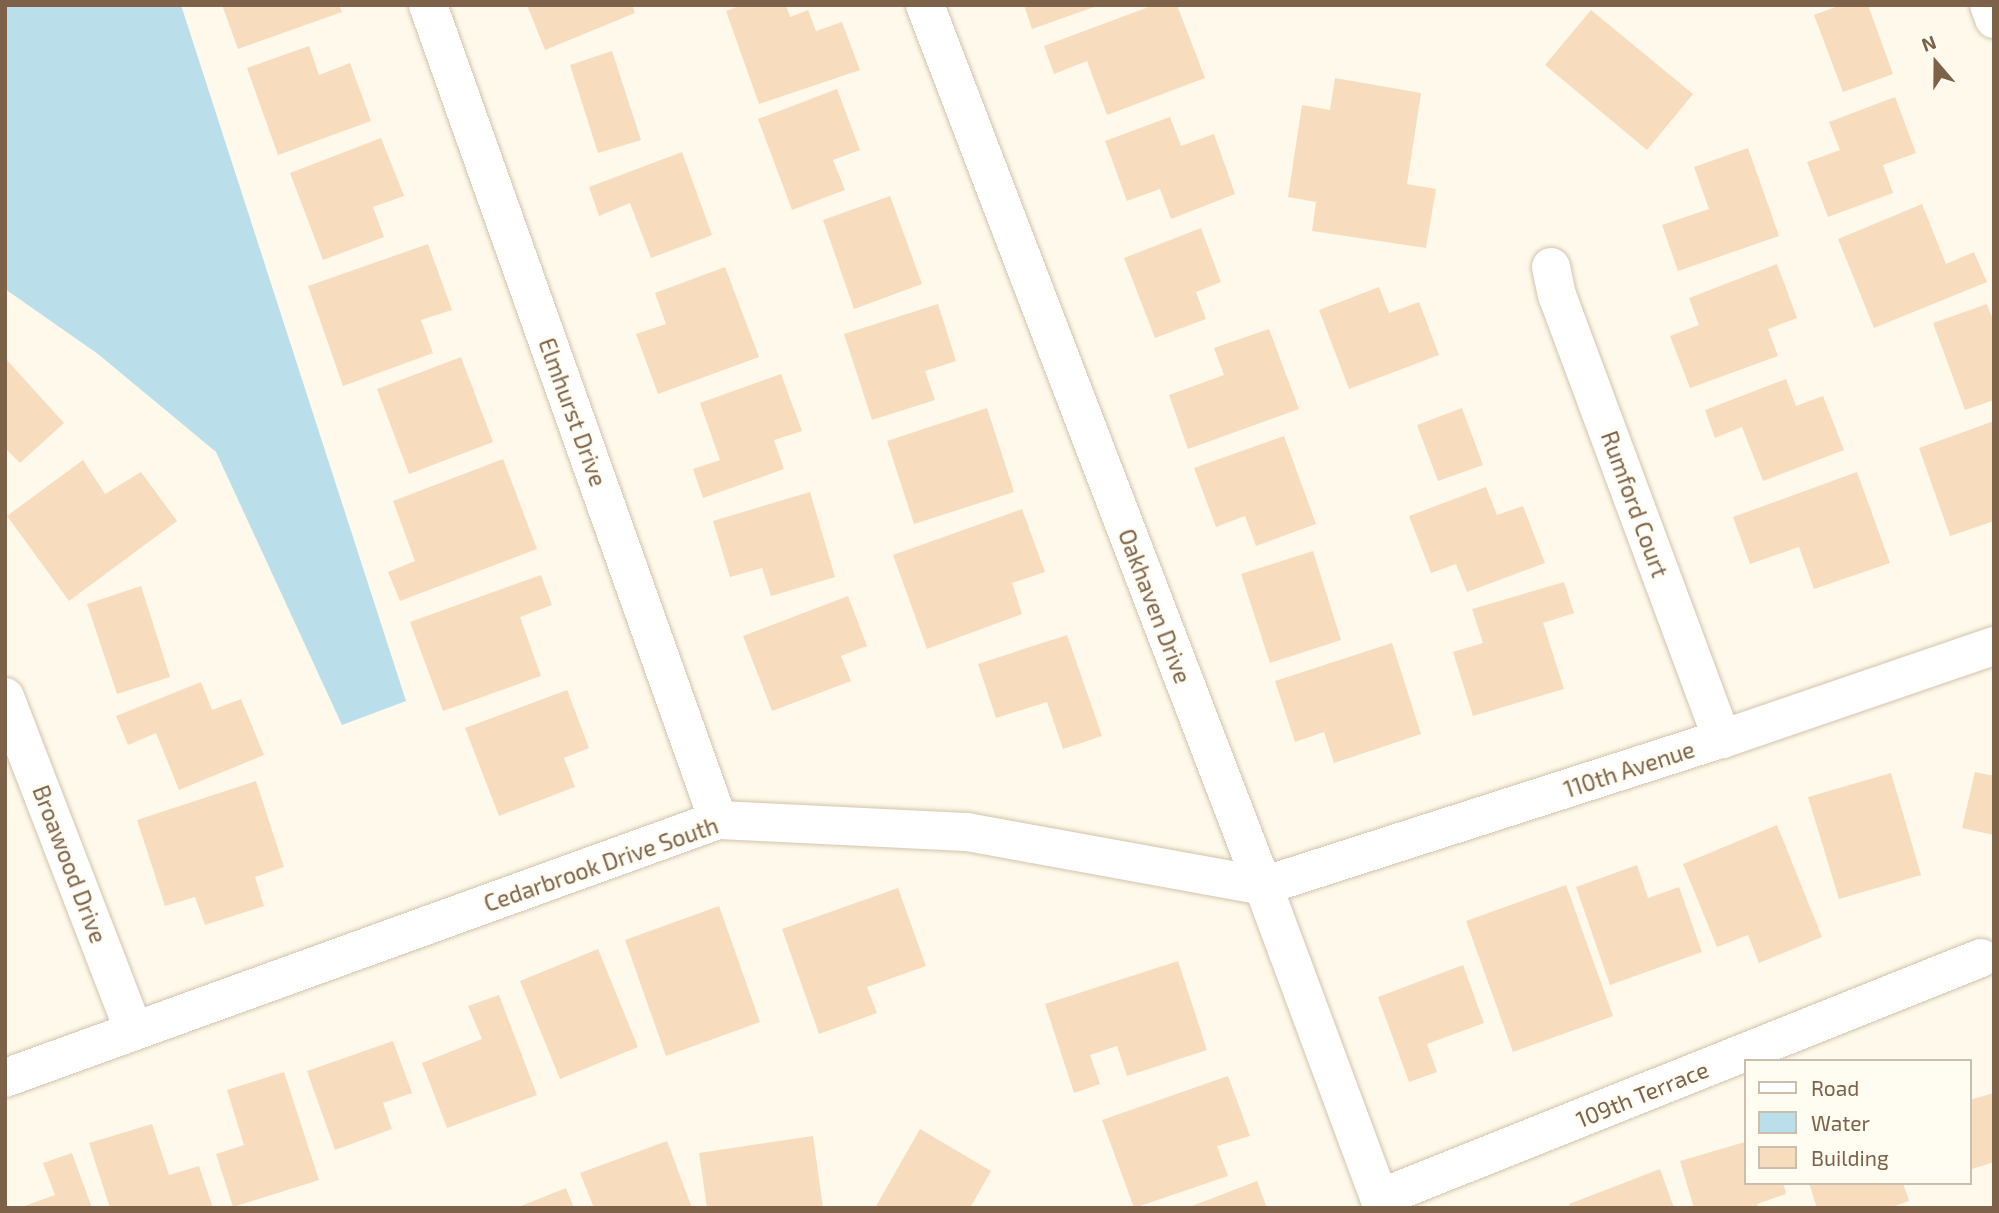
<!DOCTYPE html>
<html>
<head>
<meta charset="utf-8">
<style>
  body { margin:0 }
  #map { position:relative; width:1999px; height:1213px; overflow:hidden; background:#fef9ea; font-family:"Exo 2",sans-serif }
  div>[style] { position:absolute }
  .water>* { inset:0; background:#bbdeeb }
  .building>* { inset:0; background:#f7dcbe }
  .roads { filter:drop-shadow(0 0 2px #d3c3ad) drop-shadow(0 0 2px #d3c3ad) }
  .minor>* { height:38px; margin:-19px; padding:0 19px; transform-origin:19px; border-radius:19px; background:#fff }
  .tertiary>* { height:38px; margin:-19px; padding:0 19px; transform-origin:19px; border-radius:19px; background:#fff }
  span { translate:-50% -50%; white-space:nowrap; text-align:center; line-height:1.15; -webkit-text-stroke:5px #fffcf2; paint-order:stroke }
  .street-label { font-size:23px; color:#7d6249 }
  .frame { position:absolute; inset:0; border:7px solid #7d6249; pointer-events:none }
  .legend { position:absolute; left:1744px; top:1059px; width:228px; height:126px; box-sizing:border-box; background:#fffcf2; border:2px solid #cbbeae; margin:0; padding:9px 12px; list-style:none; font-size:21px; color:#7d6249 }
  .legend li { display:flex; align-items:center; gap:14px; height:35px }
  .legend b { width:35px; border:2px solid #cbbeae }
  .north { position:absolute; left:1901px; top:28px; width:70px; height:70px; -webkit-text-stroke:5px #fffcf2; paint-order:stroke; rotate:340deg; font-size:19px; font-weight:700; line-height:28px; text-align:center; color:#7d6249 }
  .north::after { content:''; display:block; margin:auto; width:24px; height:32px; background:#7d6249; clip-path:polygon(50% 0,100% 100%,50% 72%,0 100%) }
</style>
</head>
<body>
<div id="map">
  <div class="water">
    <i style="clip-path:polygon(5px 5px,181px 5px,406px 701px,342px 725px,216px 452px,98px 354px,5px 289px)"></i>
  </div>
  <div class="building">
    <i style="clip-path:polygon(222px 5px,339px 5px,342px 12px,238px 49px)"></i>
    <i style="clip-path:polygon(527px 5px,632px 5px,635px 13px,545px 50px)"></i>
    <i style="clip-path:polygon(742px 5px,786px 5px,790px 17px,808px 10px,816px 31px,842px 22px,860px 70px,759px 104px,726px 11px)"></i>
    <i style="clip-path:polygon(1024px 5px,1097px 5px,1097px 6px,1032px 29px)"></i>
    <i style="clip-path:polygon(1154px 5px,1177px 5px,1205px 78px,1107px 115px,1087px 61px,1054px 74px,1044px 46px)"></i>
    <i style="clip-path:polygon(1841px 5px,1868px 5px,1893px 74px,1843px 92px,1814px 15px)"></i>
    <i style="clip-path:polygon(1591px 10px,1693px 94px,1647px 150px,1545px 65px)"></i>
    <i style="clip-path:polygon(309px 46px,319px 75px,350px 63px,371px 121px,278px 155px,247px 68px)"></i>
    <i style="clip-path:polygon(612px 51px,641px 140px,598px 153px,570px 65px)"></i>
    <i style="clip-path:polygon(1335px 78px,1421px 93px,1407px 184px,1436px 189px,1426px 248px,1312px 231px,1316px 202px,1288px 197px,1302px 105px,1330px 110px)"></i>
    <i style="clip-path:polygon(837px 89px,860px 150px,833px 160px,845px 190px,792px 210px,758px 119px)"></i>
    <i style="clip-path:polygon(1895px 97px,1916px 153px,1883px 165px,1893px 193px,1828px 217px,1807px 162px,1840px 150px,1829px 122px)"></i>
    <i style="clip-path:polygon(1170px 117px,1181px 146px,1214px 134px,1235px 194px,1171px 219px,1160px 189px,1127px 201px,1105px 141px)"></i>
    <i style="clip-path:polygon(381px 138px,404px 196px,373px 207px,384px 237px,323px 260px,290px 173px)"></i>
    <i style="clip-path:polygon(1748px 148px,1779px 236px,1678px 271px,1662px 225px,1709px 209px,1694px 167px)"></i>
    <i style="clip-path:polygon(682px 152px,712px 235px,651px 258px,630px 203px,599px 216px,589px 187px)"></i>
    <i style="clip-path:polygon(890px 196px,922px 284px,854px 309px,823px 220px)"></i>
    <i style="clip-path:polygon(1922px 204px,1946px 264px,1974px 252px,1987px 282px,1874px 328px,1838px 239px)"></i>
    <i style="clip-path:polygon(1201px 228px,1221px 282px,1196px 292px,1206px 319px,1155px 338px,1124px 258px)"></i>
    <i style="clip-path:polygon(428px 244px,452px 310px,421px 320px,433px 353px,343px 386px,308px 286px)"></i>
    <i style="clip-path:polygon(1777px 264px,1797px 318px,1768px 329px,1778px 356px,1690px 388px,1670px 336px,1699px 325px,1689px 298px)"></i>
    <i style="clip-path:polygon(725px 267px,759px 357px,658px 394px,636px 334px,666px 324px,655px 293px)"></i>
    <i style="clip-path:polygon(1379px 287px,1389px 313px,1419px 302px,1439px 355px,1349px 389px,1319px 310px)"></i>
    <i style="clip-path:polygon(938px 304px,956px 361px,925px 371px,935px 400px,872px 420px,844px 334px)"></i>
    <i style="clip-path:polygon(1987px 304px,1994px 323px,1994px 400px,1965px 410px,1933px 323px)"></i>
    <i style="clip-path:polygon(1269px 329px,1299px 409px,1188px 449px,1169px 395px,1224px 375px,1214px 348px)"></i>
    <i style="clip-path:polygon(461px 357px,493px 442px,409px 474px,377px 389px)"></i>
    <i style="clip-path:polygon(5px 358px,64px 423px,20px 463px,5px 448px)"></i>
    <i style="clip-path:polygon(781px 374px,802px 431px,774px 440px,784px 469px,703px 498px,693px 469px,720px 460px,700px 403px)"></i>
    <i style="clip-path:polygon(1786px 379px,1796px 406px,1823px 396px,1844px 450px,1763px 481px,1742px 427px,1715px 438px,1705px 410px)"></i>
    <i style="clip-path:polygon(987px 408px,1014px 492px,914px 524px,887px 441px)"></i>
    <i style="clip-path:polygon(1462px 408px,1483px 465px,1438px 481px,1417px 425px)"></i>
    <i style="clip-path:polygon(1994px 421px,1994px 521px,1950px 536px,1919px 448px)"></i>
    <i style="clip-path:polygon(1284px 436px,1316px 524px,1256px 546px,1245px 516px,1216px 527px,1194px 468px)"></i>
    <i style="clip-path:polygon(503px 459px,537px 549px,400px 601px,388px 572px,415px 561px,393px 501px)"></i>
    <i style="clip-path:polygon(83px 460px,105px 494px,141px 472px,177px 521px,69px 601px,7px 516px)"></i>
    <i style="clip-path:polygon(1857px 472px,1890px 563px,1814px 589px,1799px 547px,1750px 564px,1733px 517px)"></i>
    <i style="clip-path:polygon(1486px 487px,1497px 515px,1523px 506px,1545px 563px,1467px 592px,1456px 564px,1431px 573px,1409px 516px)"></i>
    <i style="clip-path:polygon(810px 492px,835px 577px,771px 596px,762px 568px,730px 577px,713px 521px)"></i>
    <i style="clip-path:polygon(1022px 509px,1045px 572px,1012px 583px,1022px 614px,927px 649px,893px 555px)"></i>
    <i style="clip-path:polygon(1313px 551px,1341px 640px,1270px 663px,1241px 574px)"></i>
    <i style="clip-path:polygon(541px 575px,552px 605px,520px 617px,541px 676px,443px 711px,410px 622px)"></i>
    <i style="clip-path:polygon(1564px 582px,1574px 613px,1543px 623px,1564px 689px,1473px 716px,1453px 652px,1483px 643px,1472px 609px)"></i>
    <i style="clip-path:polygon(141px 586px,170px 677px,117px 694px,87px 604px)"></i>
    <i style="clip-path:polygon(848px 596px,867px 646px,841px 656px,851px 681px,772px 711px,743px 636px)"></i>
    <i style="clip-path:polygon(1067px 635px,1102px 736px,1063px 749px,1047px 702px,996px 718px,978px 664px)"></i>
    <i style="clip-path:polygon(1392px 643px,1421px 734px,1334px 763px,1324px 732px,1295px 742px,1275px 681px)"></i>
    <i style="clip-path:polygon(201px 682px,212px 710px,241px 699px,264px 755px,179px 790px,156px 733px,128px 745px,116px 716px)"></i>
    <i style="clip-path:polygon(567px 690px,589px 748px,564px 758px,575px 787px,499px 816px,465px 728px)"></i>
    <i style="clip-path:polygon(1975px 772px,1994px 776px,1994px 835px,1962px 828px)"></i>
    <i style="clip-path:polygon(1891px 773px,1921px 875px,1839px 899px,1808px 797px)"></i>
    <i style="clip-path:polygon(256px 781px,284px 867px,255px 877px,264px 906px,205px 925px,195px 897px,165px 906px,137px 820px)"></i>
    <i style="clip-path:polygon(1777px 825px,1822px 937px,1759px 963px,1748px 935px,1717px 947px,1683px 864px)"></i>
    <i style="clip-path:polygon(1637px 865px,1648px 898px,1679px 887px,1702px 952px,1610px 985px,1576px 887px)"></i>
    <i style="clip-path:polygon(1566px 885px,1613px 1016px,1513px 1052px,1466px 921px)"></i>
    <i style="clip-path:polygon(898px 888px,926px 966px,867px 987px,877px 1013px,819px 1034px,782px 929px)"></i>
    <i style="clip-path:polygon(719px 906px,760px 1022px,666px 1056px,625px 940px)"></i>
    <i style="clip-path:polygon(598px 949px,638px 1047px,560px 1079px,520px 981px)"></i>
    <i style="clip-path:polygon(1178px 961px,1207px 1050px,1127px 1076px,1117px 1046px,1090px 1055px,1100px 1084px,1074px 1093px,1045px 1004px)"></i>
    <i style="clip-path:polygon(1463px 965px,1484px 1023px,1427px 1044px,1437px 1072px,1409px 1082px,1378px 997px)"></i>
    <i style="clip-path:polygon(499px 995px,537px 1095px,447px 1128px,422px 1063px,482px 1039px,468px 1006px)"></i>
    <i style="clip-path:polygon(393px 1041px,412px 1093px,383px 1103px,392px 1129px,335px 1150px,307px 1071px)"></i>
    <i style="clip-path:polygon(284px 1072px,319px 1180px,233px 1207px,216px 1154px,244px 1145px,227px 1090px)"></i>
    <i style="clip-path:polygon(1228px 1076px,1250px 1136px,1217px 1146px,1228px 1176px,1134px 1208px,1102px 1120px)"></i>
    <i style="clip-path:polygon(1994px 1093px,1994px 1162px,1969px 1170px,1969px 1100px)"></i>
    <i style="clip-path:polygon(152px 1124px,169px 1175px,199px 1166px,213px 1208px,110px 1208px,89px 1143px)"></i>
    <i style="clip-path:polygon(920px 1129px,991px 1171px,970px 1208px,875px 1208px)"></i>
    <i style="clip-path:polygon(813px 1136px,823px 1208px,707px 1208px,699px 1153px)"></i>
    <i style="clip-path:polygon(667px 1141px,692px 1208px,594px 1208px,580px 1173px)"></i>
    <i style="clip-path:polygon(1745px 1142px,1745px 1183px,1783px 1183px,1786px 1194px,1757px 1204px,1758px 1208px,1694px 1208px,1680px 1161px)"></i>
    <i style="clip-path:polygon(72px 1153px,92px 1208px,19px 1208px,55px 1195px,43px 1163px)"></i>
    <i style="clip-path:polygon(1660px 1169px,1674px 1208px,1571px 1208px,1569px 1204px)"></i>
    <i style="clip-path:polygon(1257px 1181px,1267px 1208px,1187px 1208px)"></i>
    <i style="clip-path:polygon(1809px 1183px,1903px 1183px,1909px 1201px,1889px 1208px,1817px 1208px)"></i>
    <i style="clip-path:polygon(566px 1188px,574px 1208px,516px 1208px)"></i>
  </div>
  <div class="roads">
    <div class="minor">
      <i style="left:428px;top:5px;width:865px;rotate:70.41deg"></i>
      <i style="left:925px;top:5px;width:944px;rotate:69.01deg"></i>
      <i style="left:1989px;top:5px;width:15px;rotate:70deg"></i>
      <i style="left:1551px;top:267px;width:29px;rotate:78deg"></i>
      <i style="left:1557px;top:295px;width:474px;rotate:69.6deg"></i>
      <i style="left:5px;top:697px;width:358px;rotate:68.9deg"></i>
      <i style="left:5px;top:1078px;width:758px;rotate:-19.89deg"></i>
      <i style="left:718px;top:820px;width:249px;rotate:2.8deg"></i>
      <i style="left:967px;top:832px;width:301px;rotate:10.3deg"></i>
      <i style="left:1380px;top:1198px;width:647px;rotate:-21.77deg"></i>
    </div>
    <div class="tertiary">
      <i style="left:1383px;top:1208px;width:344px;rotate:-110.4deg"></i>
      <i style="left:1263px;top:886px;width:482px;rotate:-17.8deg"></i>
      <i style="left:1722px;top:739px;width:287px;rotate:-18.9deg"></i>
    </div>
  </div>
  <div class="street-label">
    <span style="left:573px;top:412px;rotate:70deg">Elmhurst Drive</span>
    <span style="left:1635px;top:504px;rotate:70deg">Rumford Court</span>
    <span style="left:1155px;top:606px;rotate:69deg">Oakhaven Drive</span>
    <span style="left:1629px;top:769px;rotate:-18deg">110th Avenue</span>
    <span style="left:70px;top:864px;rotate:69deg">Broawood Drive</span>
    <span style="left:601px;top:864px;rotate:-19deg">Cedarbrook Drive South</span>
    <span style="left:1642px;top:1094px;rotate:-22deg">109th Terrace</span>
  </div>
  <div class="frame"></div>
  <ul class="legend">
  <li><b style="height:9px;background:#fff"></b>Road</li>
  <li><b style="height:19px;background:#bbdeeb"></b>Water</li>
  <li><b style="height:19px;background:#f7dcbe"></b>Building</li>
  </ul>
  <div class="north">N</div>
</div>
</body>
</html>
